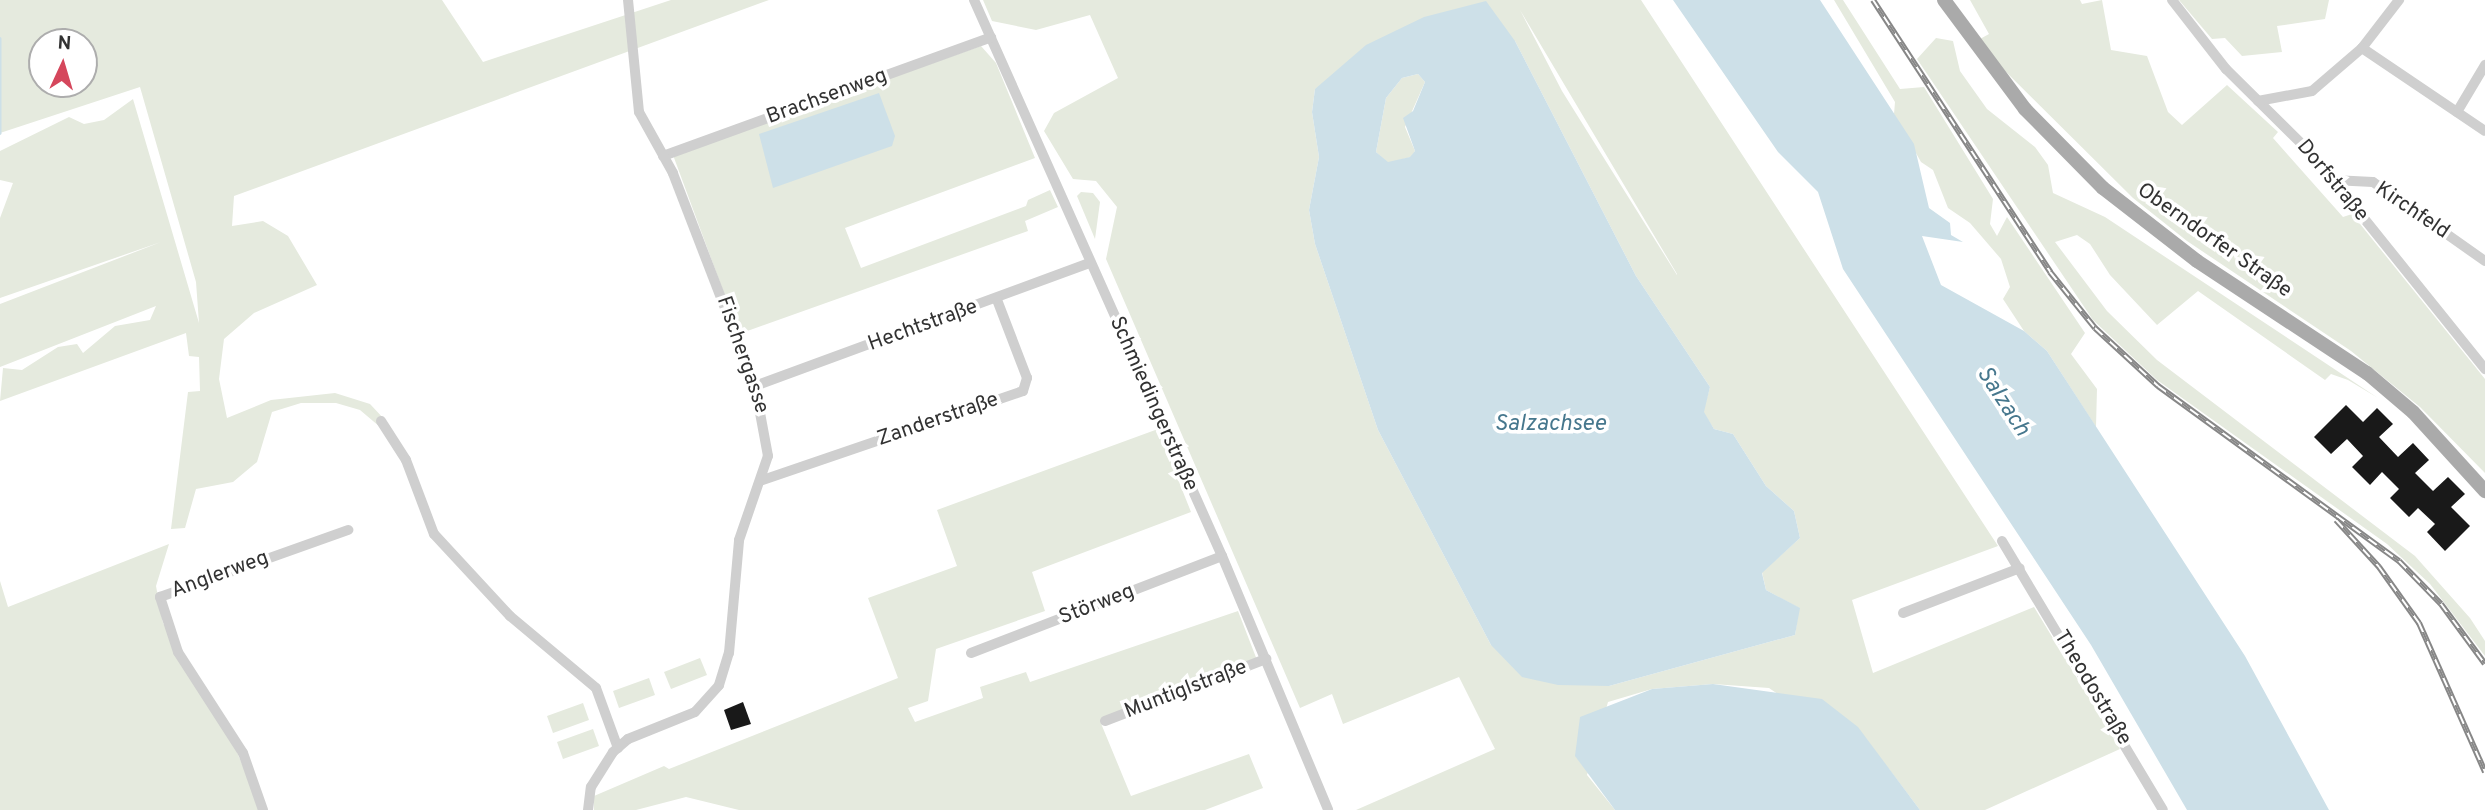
<!DOCTYPE html>
<html>
<head>
<meta charset="utf-8">
<style>
  body { margin:0 }
  #map { position:relative; width:2485px; height:810px; overflow:hidden; background:#fff; font-family:Overpass,sans-serif }
  div>[style] { position:absolute }
  .green>* { inset:0; background:#e5eade }
  .water>* { inset:0; background:#cde0e8 }
  .stream>* { height:3.5px; margin:-1.75px; padding:0 1.75px; transform-origin:1.75px; border-radius:1.75px; background:#cde0e8 }
  .building>* { inset:0; background:#191919 }
  .minor>* { height:10px; margin:-5px; padding:0 5px; transform-origin:5px; border-radius:5px; background:#cfcfcf }
  .major>* { height:14px; margin:-7px; padding:0 7px; transform-origin:7px; border-radius:7px; background:#aaa }
  .rail>* { height:6px; margin-top:-3px; transform-origin:0; background:repeating-linear-gradient(90deg,#fff 0 10px,#878787 0 20px); box-sizing:border-box; border-block:2px solid #878787 }
  span { translate:-50% -50%; white-space:nowrap; text-align:center; line-height:1.15; -webkit-text-stroke:7px #fff; paint-order:stroke }
  .street-label { font-size:21px; color:#323232 }
  .water-label { font-size:23px; color:#46778d; font-style:italic }
  .north { position:absolute; left:28px; top:28px; width:70px; height:70px; box-sizing:border-box; background:#fff; border:2px solid #adadad; border-radius:50%; rotate:4deg; font-size:19px; font-weight:700; line-height:28px; text-align:center; color:#323232 }
  .north::after { content:''; display:block; margin:auto; width:24px; height:32px; background:#d5475c; clip-path:polygon(50% 0,100% 100%,50% 72%,0 100%) }
</style>
</head>
<body>
<div id="map">
  <div class="green">
    <i style="clip-path:polygon(evenodd,0 0,442px 0,483px 62px,671px 0,769px 0,234px 196px,232px 226px,263px 221px,288px 236px,317px 285px,254px 313px,224px 339px,219px 379px,227px 418px,271px 400px,335px 393px,370px 404px,385px 420px,386px 432px,360px 410px,336px 403px,301px 403px,272px 412px,257px 462px,233px 482px,196px 489px,185px 528px,171px 529px,188px 392px,200px 391px,199px 357px,189px 356px,186px 333px,0 401px,3px 368px,22px 370px,58px 347px,77px 344px,83px 353px,115px 326px,150px 320px,156px 306px,0 367px,0 304px,161px 242px,0 298px,0 218px,13px 183px,0 180px,0 151px,69px 117px,84px 124px,104px 120px,133px 99px,199px 323px,196px 282px,140px 87px,0 133px,0 0,42px 42px,84px 42px,84px 84px,42px 84px,42px 42px)"></i>
    <i style="clip-path:polygon(evenodd,983px 0,1641px 0,1998px 546px,1852px 600px,1873px 673px,2034px 607px,2120px 749px,1985px 810px,1920px 810px,1889px 769px,1769px 688px,1713px 684px,1652px 689px,1608px 702px,1587px 775px,1615px 810px,1356px 810px,1495px 749px,1459px 677px,1343px 724px,1332px 694px,1300px 708px,1106px 259px,1117px 207px,1096px 181px,1073px 179px,1044px 131px,1054px 113px,1118px 78px,1090px 15px,1036px 30px,992px 21px,983px 0,1520px 10px,1677px 274px,1677px 275px,1562px 91px,1520px 10px,983px 0,1515px 41px,1636px 276px,1710px 387px,1703px 412px,1714px 429px,1733px 434px,1766px 486px,1794px 511px,1800px 538px,1762px 572px,1766px 590px,1799px 608px,1795px 635px,1609px 686px,1491px 645px,1378px 430px,1315px 244px,1309px 210px,1319px 157px,1312px 112px,1315px 89px,1515px 41px)"></i>
    <i style="clip-path:polygon(1834px 0,1843px 0,1900px 89px,1924px 87px,1993px 199px,1990px 224px,1997px 236px,2007px 217px,2085px 333px,2071px 354px,2097px 389px,2096px 427px,2047px 351px,2024px 331px,2003px 299px,2010px 287px,2001px 259px,1970px 223px,1948px 208px,1933px 170px,1921px 162px,1894px 114px,1895px 102px)"></i>
    <i style="clip-path:polygon(1970px 0,2080px 0,2082px 4px,2102px 0,2111px 50px,2147px 56px,2168px 112px,2182px 125px,2227px 85px,2278px 132px,2273px 138px,2343px 217px,2352px 214px,2485px 379px,2485px 473px,2420px 407px,2351px 351px,2187px 241px,2133px 198px,2002px 68px,1980px 39px,1989px 34px)"></i>
    <i style="clip-path:polygon(2179px 0,2329px 0,2325px 19px,2277px 26px,2282px 52px,2242px 56px,2225px 38px,2212px 39px)"></i>
    <i style="clip-path:polygon(1936px 38px,1953px 41px,1960px 71px,1987px 109px,2035px 147px,2048px 165px,2053px 193px,2105px 217px,2378px 398px,2348px 380px,2331px 374px,2325px 380px,2198px 291px,2157px 325px,2110px 275px,2090px 244px,2077px 235px,2055px 242px,2107px 311px,2157px 360px,2415px 556px,2470px 618px,2485px 641px,2485px 656px,2430px 584px,2387px 544px,2157px 380px,2093px 320px,1917px 59px)"></i>
    <i style="clip-path:polygon(981px 46px,996px 63px,1035px 158px,845px 228px,861px 268px,1026px 206px,1028px 200px,1050px 190px,1058px 207px,1025px 221px,1028px 231px,739px 334px,673px 155px)"></i>
    <i style="clip-path:polygon(1418px 74px,1425px 82px,1405px 127px,1415px 151px,1411px 157px,1388px 163px,1376px 152px,1386px 98px,1402px 78px)"></i>
    <i style="clip-path:polygon(1081px 192px,1093px 193px,1100px 202px,1095px 239px,1077px 196px)"></i>
    <i style="clip-path:polygon(1158px 429px,1191px 512px,1032px 572px,1045px 611px,936px 649px,928px 701px,908px 708px,915px 722px,983px 698px,980px 687px,1026px 672px,1030px 682px,1238px 611px,1257px 660px,1100px 721px,1131px 796px,1249px 754px,1263px 788px,1205px 810px,739px 810px,686px 797px,636px 810px,594px 810px,594px 796px,664px 766px,669px 769px,898px 678px,868px 598px,957px 566px,937px 510px)"></i>
    <i style="clip-path:polygon(169px 544px,156px 586px,163px 623px,232px 740px,261px 810px,0 810px,0 581px,8px 607px)"></i>
    <i style="clip-path:polygon(700px 658px,707px 675px,671px 689px,664px 672px)"></i>
    <i style="clip-path:polygon(649px 678px,655px 695px,619px 708px,613px 691px)"></i>
    <i style="clip-path:polygon(583px 703px,589px 720px,553px 733px,547px 716px)"></i>
    <i style="clip-path:polygon(593px 729px,599px 746px,563px 759px,557px 742px)"></i>
  </div>
  <div class="water">
    <i style="clip-path:polygon(1673px 0,1820px 0,1914px 144px,1929px 208px,1950px 223px,1951px 235px,1963px 242px,1922px 236px,1941px 285px,2024px 331px,2047px 351px,2245px 656px,2329px 810px,2187px 810px,2091px 645px,1843px 269px,1818px 192px,1778px 152px)"></i>
    <i style="clip-path:polygon(evenodd,1486px 1px,1515px 41px,1636px 276px,1710px 387px,1704px 412px,1714px 429px,1733px 434px,1766px 486px,1794px 511px,1800px 538px,1762px 573px,1766px 590px,1800px 608px,1795px 635px,1609px 686px,1558px 685px,1522px 677px,1491px 645px,1378px 430px,1315px 244px,1309px 210px,1319px 157px,1312px 112px,1315px 89px,1366px 45px,1424px 17px,1486px 1px,1418px 74px,1425px 82px,1413px 111px,1403px 118px,1415px 151px,1410px 157px,1388px 162px,1376px 152px,1386px 98px,1402px 78px,1418px 74px)"></i>
    <i style="clip-path:polygon(879px 93px,895px 136px,892px 146px,773px 188px,759px 134px)"></i>
    <i style="clip-path:polygon(1713px 684px,1822px 699px,1858px 727px,1920px 810px,1615px 810px,1575px 756px,1580px 717px,1652px 689px)"></i>
  </div>
  <div class="stream">
    <i style="left:0;top:39px;width:94px;rotate:90deg"></i>
  </div>
  <div class="building">
    <i style="clip-path:polygon(2346px 405px,2363px 422px,2377px 408px,2393px 424px,2379px 437px,2398px 457px,2413px 443px,2429px 460px,2415px 473px,2433px 491px,2448px 477px,2465px 494px,2451px 507px,2470px 526px,2445px 551px,2427px 532px,2435px 524px,2418px 508px,2409px 517px,2390px 498px,2399px 489px,2382px 472px,2370px 485px,2352px 467px,2363px 456px,2347px 439px,2331px 454px,2314px 437px)"></i>
    <i style="clip-path:polygon(743px 702px,751px 724px,731px 730px,724px 710px)"></i>
  </div>
  <div class="minor">
    <i style="left:974px;top:0;width:609px;rotate:65.96deg"></i>
    <i style="left:1222px;top:556px;width:275px;rotate:67.3deg"></i>
    <i style="left:2172px;top:0;width:88px;rotate:52deg"></i>
    <i style="left:2226px;top:69px;width:122px;rotate:44.7deg"></i>
    <i style="left:2313px;top:155px;width:275px;rotate:51.2deg"></i>
    <i style="left:2362px;top:48px;width:61px;rotate:-52.4deg"></i>
    <i style="left:2258px;top:101px;width:55px;rotate:-10.5deg"></i>
    <i style="left:2312px;top:91px;width:66px;rotate:-40.7deg"></i>
    <i style="left:2362px;top:48px;width:148px;rotate:34deg"></i>
    <i style="left:2457px;top:112px;width:55px;rotate:-59.2deg"></i>
    <i style="left:663px;top:156px;width:349px;rotate:-19.9deg"></i>
    <i style="left:2333px;top:180px;width:40px;rotate:2.9deg"></i>
    <i style="left:2373px;top:182px;width:137px;rotate:35.2deg"></i>
    <i style="left:755px;top:386px;width:357px;rotate:-20.2deg"></i>
    <i style="left:381px;top:421px;width:46px;rotate:57.3deg"></i>
    <i style="left:406px;top:460px;width:79px;rotate:69.3deg"></i>
    <i style="left:434px;top:534px;width:112px;rotate:47.2deg"></i>
    <i style="left:510px;top:616px;width:112px;rotate:39.9deg"></i>
    <i style="left:596px;top:688px;width:64px;rotate:69.9deg"></i>
    <i style="left:760px;top:481px;width:278px;rotate:-18.9deg"></i>
    <i style="left:1023px;top:391px;width:14px;rotate:-73deg"></i>
    <i style="left:1027px;top:378px;width:84px;rotate:-111deg"></i>
    <i style="left:2002px;top:541px;width:313px;rotate:59.1deg"></i>
    <i style="left:1903px;top:613px;width:125px;rotate:-21deg"></i>
    <i style="left:971px;top:653px;width:269px;rotate:-21.1deg"></i>
    <i style="left:1105px;top:721px;width:173px;rotate:-21.1deg"></i>
    <i style="left:263px;top:810px;width:60px;rotate:-109.3deg"></i>
    <i style="left:243px;top:753px;width:120px;rotate:-122.8deg"></i>
    <i style="left:178px;top:652px;width:58px;rotate:-108.1deg"></i>
    <i style="left:160px;top:597px;width:200px;rotate:-19.6deg"></i>
    <i style="left:588px;top:810px;width:23px;rotate:-83deg"></i>
    <i style="left:591px;top:787px;width:41px;rotate:-57.8deg"></i>
    <i style="left:613px;top:752px;width:20px;rotate:-41deg"></i>
    <i style="left:628px;top:739px;width:72px;rotate:-21.9deg"></i>
    <i style="left:695px;top:712px;width:36px;rotate:-48deg"></i>
    <i style="left:719px;top:685px;width:34px;rotate:-73deg"></i>
    <i style="left:729px;top:653px;width:113px;rotate:-84.9deg"></i>
    <i style="left:739px;top:540px;width:89px;rotate:-71deg"></i>
    <i style="left:768px;top:456px;width:71px;rotate:-100.5deg"></i>
    <i style="left:755px;top:386px;width:228px;rotate:-111.1deg"></i>
    <i style="left:673px;top:173px;width:70px;rotate:-119.1deg"></i>
    <i style="left:639px;top:112px;width:113px;rotate:-95.6deg"></i>
  </div>
  <div class="major">
    <i style="left:1944px;top:0;width:136px;rotate:53.4deg"></i>
    <i style="left:2025px;top:109px;width:111px;rotate:45.4deg"></i>
    <i style="left:2103px;top:188px;width:119px;rotate:37.8deg"></i>
    <i style="left:2197px;top:261px;width:204px;rotate:33.4deg"></i>
    <i style="left:2367px;top:373px;width:60px;rotate:40.3deg"></i>
    <i style="left:2413px;top:412px;width:107px;rotate:47.7deg"></i>
  </div>
  <div class="rail">
    <i style="left:1873px;top:0;width:325px;rotate:56.9deg"></i>
    <i style="left:2050px;top:272px;width:72px;rotate:51.2deg"></i>
    <i style="left:2095px;top:328px;width:86px;rotate:42.6deg"></i>
    <i style="left:2158px;top:386px;width:298px;rotate:36deg"></i>
    <i style="left:2399px;top:561px;width:60px;rotate:45.7deg"></i>
    <i style="left:2441px;top:604px;width:74px;rotate:53.7deg"></i>
    <i style="left:2336px;top:520px;width:64px;rotate:47.5deg"></i>
    <i style="left:2379px;top:567px;width:69px;rotate:54.5deg"></i>
    <i style="left:2419px;top:623px;width:163px;rotate:66.1deg"></i>
  </div>
  <div class="street-label">
    <span style="left:827px;top:97px;rotate:-20deg">Brachsenweg</span>
    <span style="left:2332px;top:181px;rotate:50deg">Dorfstraße</span>
    <span style="left:2412px;top:211px;rotate:34deg">Kirchfeld</span>
    <span style="left:2214px;top:241px;rotate:35deg">Oberndorfer Straße</span>
    <span style="left:923px;top:326px;rotate:-20deg">Hechtstraße</span>
    <span style="left:742px;top:355px;rotate:71deg">Fischergasse</span>
    <span style="left:1153px;top:404px;rotate:66deg">Schmiedingerstraße</span>
    <span style="left:938px;top:420px;rotate:-19deg">Zanderstraße</span>
    <span style="left:220px;top:575px;rotate:-20deg">Anglerweg</span>
    <span style="left:1097px;top:605px;rotate:-21deg">Störweg</span>
    <span style="left:2092px;top:688px;rotate:59deg">Theodostraße</span>
    <span style="left:1186px;top:690px;rotate:-21deg">Muntiglstraße</span>
  </div>
  <div class="water-label">
    <span style="left:2002px;top:402px;rotate:57deg">Salzach</span>
    <span style="left:1550px;top:425px">Salzachsee</span>
  </div>
  <div class="north">N</div>
</div>
</body>
</html>
